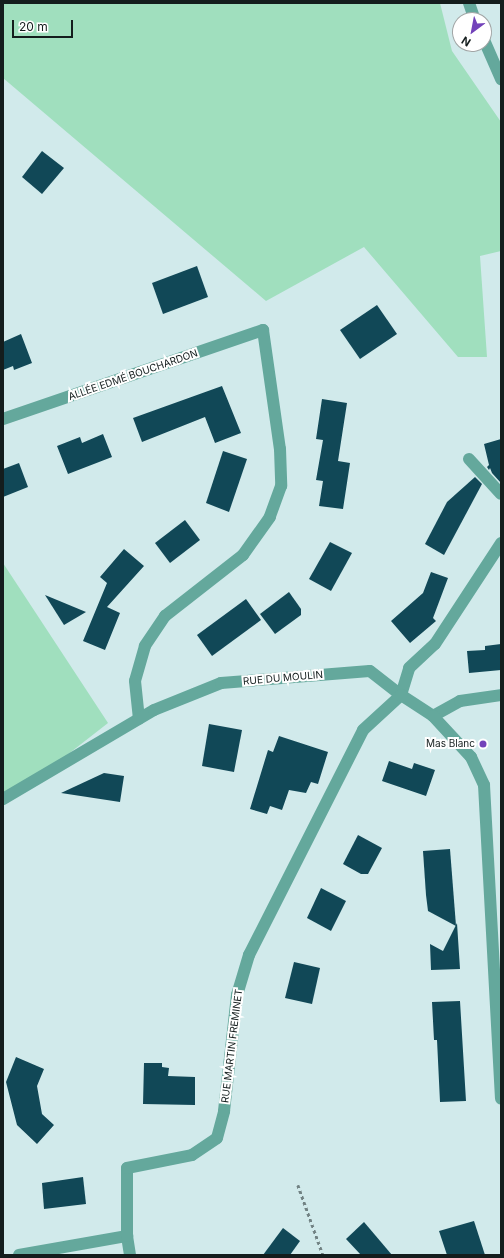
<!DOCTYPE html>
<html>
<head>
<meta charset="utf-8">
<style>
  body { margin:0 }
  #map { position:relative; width:504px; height:1258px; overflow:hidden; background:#d1eaeb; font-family:Inter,sans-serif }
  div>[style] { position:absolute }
  .green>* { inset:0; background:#a0dfbe }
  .building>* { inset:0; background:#114857 }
  .path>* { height:2.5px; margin-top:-1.25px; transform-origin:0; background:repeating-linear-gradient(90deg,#718283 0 3px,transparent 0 6px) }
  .minor>* { height:12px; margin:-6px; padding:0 6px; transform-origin:6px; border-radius:6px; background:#64a89c }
  .dots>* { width:11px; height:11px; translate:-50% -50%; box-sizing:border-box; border:2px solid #fff; border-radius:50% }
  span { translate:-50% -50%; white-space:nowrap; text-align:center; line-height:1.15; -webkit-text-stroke:4px #fff; paint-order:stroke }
  .street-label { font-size:10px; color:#141d1d }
  .poi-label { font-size:10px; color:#141d1d }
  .right { translate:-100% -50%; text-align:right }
  .frame { position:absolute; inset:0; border:4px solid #141d1d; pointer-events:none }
  .north { position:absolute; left:452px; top:12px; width:40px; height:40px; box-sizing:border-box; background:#fff; border:1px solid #a1a5a5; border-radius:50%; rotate:212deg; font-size:11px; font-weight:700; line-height:16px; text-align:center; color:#141d1d }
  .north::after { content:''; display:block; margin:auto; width:14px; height:18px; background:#7343ba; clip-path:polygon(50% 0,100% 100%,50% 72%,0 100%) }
  .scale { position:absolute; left:12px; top:20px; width:61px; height:18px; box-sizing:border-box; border:2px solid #141d1d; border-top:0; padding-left:5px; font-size:12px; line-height:14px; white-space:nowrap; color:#141d1d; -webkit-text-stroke:3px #fff; paint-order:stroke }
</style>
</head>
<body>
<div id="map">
  <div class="green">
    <i style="clip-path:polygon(3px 3px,440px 3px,452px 51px,501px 122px,501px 251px,480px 256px,487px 357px,458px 357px,364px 247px,266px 301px,3px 78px)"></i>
    <i style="clip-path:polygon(3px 563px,108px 723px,3px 805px)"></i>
  </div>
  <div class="building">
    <i style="clip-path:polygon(42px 151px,64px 168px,42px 194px,22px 177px)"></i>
    <i style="clip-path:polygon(197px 266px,208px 297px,163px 314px,152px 283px)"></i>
    <i style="clip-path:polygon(377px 305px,397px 334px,360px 359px,340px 330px)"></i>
    <i style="clip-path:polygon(21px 334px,32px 363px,14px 370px,13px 366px,3px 370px,3px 342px)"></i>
    <i style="clip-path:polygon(222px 386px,241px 433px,215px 443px,205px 417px,142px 442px,133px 418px)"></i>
    <i style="clip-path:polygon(322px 399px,347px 403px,338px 461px,350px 463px,343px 509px,319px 506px,323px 481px,316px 480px,323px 440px,316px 439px)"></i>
    <i style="clip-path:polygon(103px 434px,112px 457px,68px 474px,57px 446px,80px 437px,82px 443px)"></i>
    <i style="clip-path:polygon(501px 439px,501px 483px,492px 473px,490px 468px,489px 470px,487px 467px,489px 465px,484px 444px)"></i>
    <i style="clip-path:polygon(223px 451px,247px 459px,229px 512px,206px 503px)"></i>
    <i style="clip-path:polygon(19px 463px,28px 487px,3px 497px,3px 469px)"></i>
    <i style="clip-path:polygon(475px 477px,482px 484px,444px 555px,425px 544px,447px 502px)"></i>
    <i style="clip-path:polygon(185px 520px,200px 540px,170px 563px,155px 543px)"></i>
    <i style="clip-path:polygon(330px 542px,352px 553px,331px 591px,309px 579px)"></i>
    <i style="clip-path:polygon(124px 549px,144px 566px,107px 607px,120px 613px,105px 650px,83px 641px,107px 583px,100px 577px)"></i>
    <i style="clip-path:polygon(431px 572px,448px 578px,433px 618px,436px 621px,410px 643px,391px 621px,423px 593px)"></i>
    <i style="clip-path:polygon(289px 592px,301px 609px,301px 615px,275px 634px,260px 614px)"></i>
    <i style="clip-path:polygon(45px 595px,86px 612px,64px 625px)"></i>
    <i style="clip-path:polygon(246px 599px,261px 620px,212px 656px,197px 635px)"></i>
    <i style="clip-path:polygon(501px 644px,501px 670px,469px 673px,467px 651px,485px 650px,485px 646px)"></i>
    <i style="clip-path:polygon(209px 724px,242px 730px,234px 772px,202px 766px)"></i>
    <i style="clip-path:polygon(279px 736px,328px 752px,318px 784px,311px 782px,306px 793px,289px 790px,282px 810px,270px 806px,267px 814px,250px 809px,268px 750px,273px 752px)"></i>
    <i style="clip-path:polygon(389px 761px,412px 769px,414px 763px,435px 770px,426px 796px,382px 781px)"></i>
    <i style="clip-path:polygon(104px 773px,124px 776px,120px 802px,61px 793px)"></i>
    <i style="clip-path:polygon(358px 835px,382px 848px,368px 874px,361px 874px,343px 864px)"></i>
    <i style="clip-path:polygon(450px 849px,456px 926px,428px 911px,426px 895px,423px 851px)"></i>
    <i style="clip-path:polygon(321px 888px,346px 901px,331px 931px,307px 918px)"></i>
    <i style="clip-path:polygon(457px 923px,460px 969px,431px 970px,430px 944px,443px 951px)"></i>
    <i style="clip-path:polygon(294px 962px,320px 968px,312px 1004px,285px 998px)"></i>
    <i style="clip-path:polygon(460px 1001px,466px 1101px,440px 1102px,437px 1040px,434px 1040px,432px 1002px)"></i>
    <i style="clip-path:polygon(16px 1057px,44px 1069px,37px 1086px,42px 1114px,54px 1125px,37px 1144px,17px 1125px,6px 1082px)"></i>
    <i style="clip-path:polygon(144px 1063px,162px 1063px,162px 1067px,169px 1068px,168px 1076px,195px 1077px,195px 1105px,143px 1104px)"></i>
    <i style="clip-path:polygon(83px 1177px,86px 1204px,44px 1209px,42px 1183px)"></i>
    <i style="clip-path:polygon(474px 1221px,485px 1255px,447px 1255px,439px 1231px)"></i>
    <i style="clip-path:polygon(364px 1222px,392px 1255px,361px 1255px,346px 1239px)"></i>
    <i style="clip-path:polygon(283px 1228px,300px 1241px,290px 1255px,263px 1255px)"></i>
  </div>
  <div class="path">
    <i style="left:298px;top:1185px;width:74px;rotate:70.3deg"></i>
  </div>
  <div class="minor">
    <i style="left:469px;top:3px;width:18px;rotate:71deg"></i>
    <i style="left:484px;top:40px;width:43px;rotate:66.4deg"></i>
    <i style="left:3px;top:419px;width:275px;rotate:-18.9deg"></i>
    <i style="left:263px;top:330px;width:120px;rotate:81.9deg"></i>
    <i style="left:280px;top:449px;width:37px;rotate:88deg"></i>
    <i style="left:281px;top:486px;width:33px;rotate:110deg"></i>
    <i style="left:270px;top:517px;width:47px;rotate:125.4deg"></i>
    <i style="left:243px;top:555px;width:99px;rotate:142deg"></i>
    <i style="left:165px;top:616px;width:36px;rotate:124deg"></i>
    <i style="left:145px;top:646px;width:36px;rotate:106deg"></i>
    <i style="left:135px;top:681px;width:38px;rotate:84deg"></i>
    <i style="left:469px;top:459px;width:47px;rotate:47.6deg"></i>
    <i style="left:433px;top:716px;width:31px;rotate:-29deg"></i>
    <i style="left:460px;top:701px;width:41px;rotate:-8.3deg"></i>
    <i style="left:3px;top:799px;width:175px;rotate:-30.5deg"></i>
    <i style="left:154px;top:710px;width:72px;rotate:-21.9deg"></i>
    <i style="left:221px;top:683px;width:149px;rotate:-4.6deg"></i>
    <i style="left:370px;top:671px;width:39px;rotate:38deg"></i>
    <i style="left:401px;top:695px;width:28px;rotate:-73deg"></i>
    <i style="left:409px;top:668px;width:35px;rotate:-43deg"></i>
    <i style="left:435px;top:644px;width:121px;rotate:-56.8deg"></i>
    <i style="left:19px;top:1255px;width:110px;rotate:-10deg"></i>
    <i style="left:130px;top:1255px;width:19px;rotate:-99deg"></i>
    <i style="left:127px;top:1236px;width:68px;rotate:-90deg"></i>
    <i style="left:127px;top:1168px;width:66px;rotate:-11.3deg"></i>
    <i style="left:192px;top:1155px;width:30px;rotate:-34deg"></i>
    <i style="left:217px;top:1138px;width:28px;rotate:-75deg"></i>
    <i style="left:224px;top:1111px;width:117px;rotate:-83.6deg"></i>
    <i style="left:237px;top:995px;width:42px;rotate:-73.3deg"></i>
    <i style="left:249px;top:955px;width:252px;rotate:-63.1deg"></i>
    <i style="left:363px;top:730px;width:52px;rotate:-42.6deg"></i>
    <i style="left:401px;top:695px;width:38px;rotate:33deg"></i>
    <i style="left:433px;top:716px;width:56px;rotate:47.2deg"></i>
    <i style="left:471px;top:757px;width:31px;rotate:65deg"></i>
    <i style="left:484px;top:785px;width:314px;rotate:86.9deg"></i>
  </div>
  <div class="dots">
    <i style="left:483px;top:744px;background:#7343ba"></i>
  </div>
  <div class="street-label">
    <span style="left:133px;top:375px;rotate:-19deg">ALLÉE EDMÉ BOUCHARDON</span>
    <span style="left:283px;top:678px;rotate:-5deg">RUE DU MOULIN</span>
    <span style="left:232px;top:1046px;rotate:-83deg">RUE MARTIN FREMINET</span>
  </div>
  <div class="poi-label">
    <span class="right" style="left:475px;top:744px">Mas Blanc</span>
  </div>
  <div class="frame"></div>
  <div class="north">N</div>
  <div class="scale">20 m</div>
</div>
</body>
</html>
